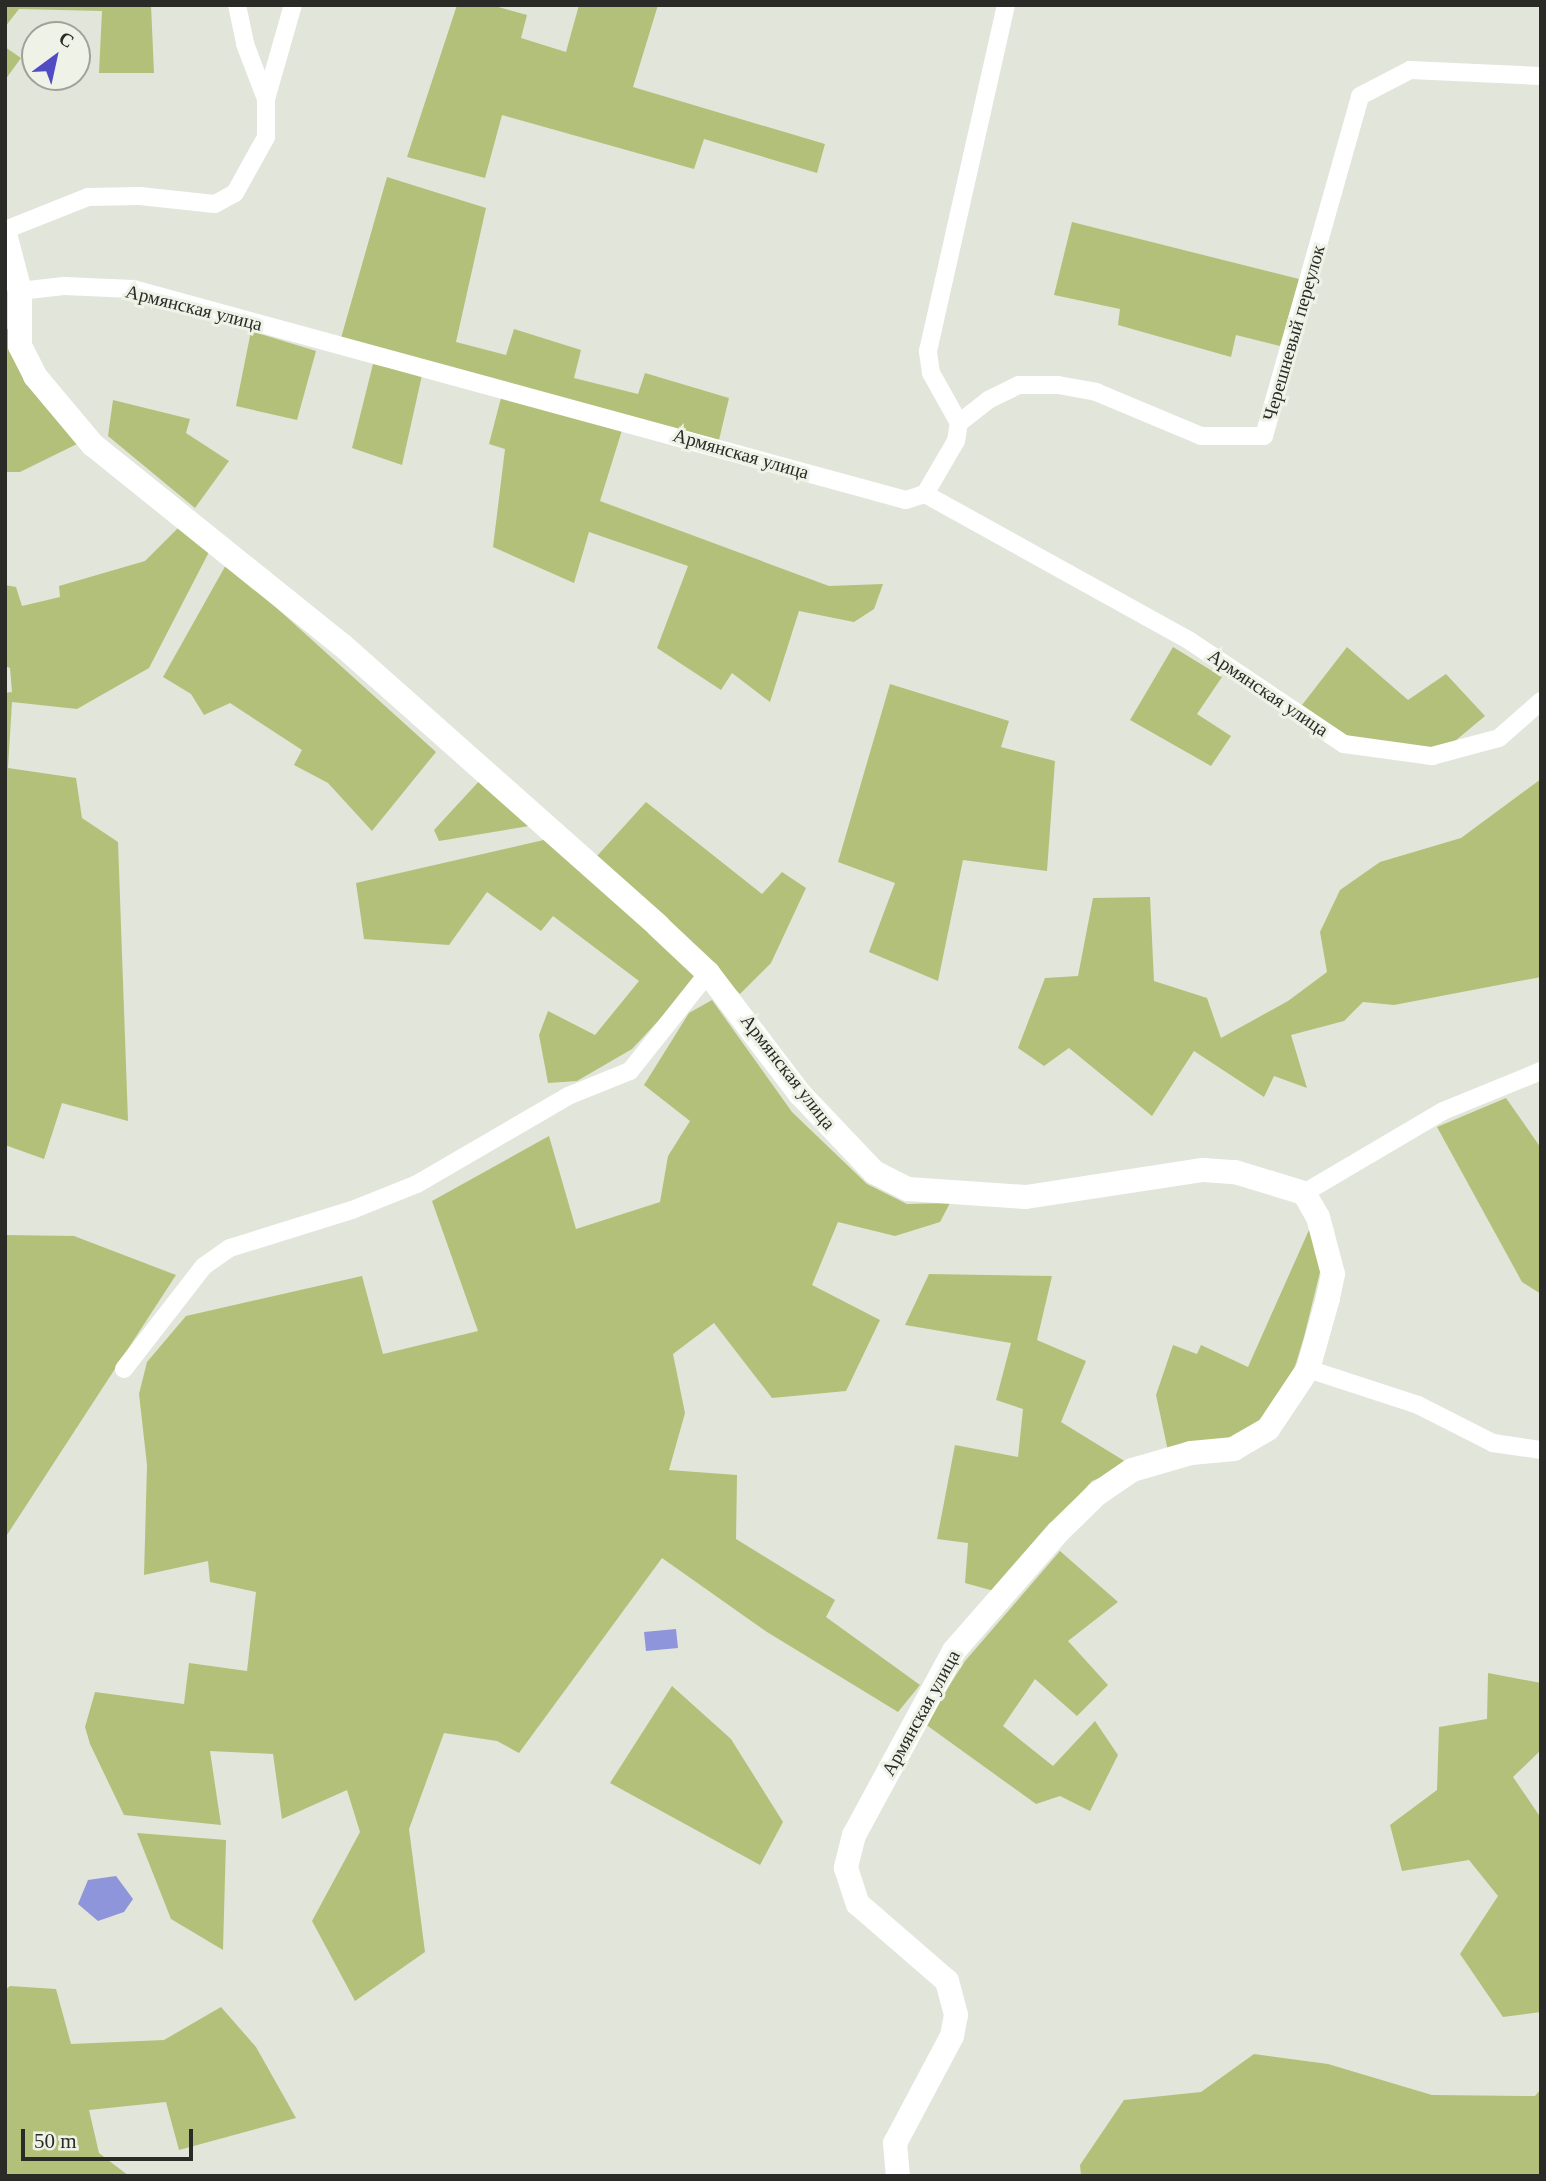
<!DOCTYPE html>
<html>
<head>
<meta charset="utf-8">
<style>
  body { margin:0 }
  #map { position:relative; width:1546px; height:2181px; overflow:hidden; background:#e2e5da; font-family:Georgia,serif }
  div>[style] { position:absolute }
  .green>* { inset:0; background:#b3c07a }
  .water>* { inset:0; background:#8e95da }
  .street>* { height:18px; margin:-9px; padding:0 9px; transform-origin:9px; border-radius:9px; background:#fff }
  .secondary>* { height:24px; margin:-12px; padding:0 12px; transform-origin:12px; border-radius:12px; background:#fff }
  span { translate:-50% -50%; white-space:nowrap; text-align:center; line-height:1.15; -webkit-text-stroke:6px #eff2e7; paint-order:stroke }
  .street-label { font-size:19px; color:#2a2b27 }
  .frame { position:absolute; inset:0; border:7px solid #2a2b27; pointer-events:none }
  .north { position:absolute; left:21px; top:21px; width:70px; height:70px; box-sizing:border-box; background:#eff2e7; border:2px solid #a0a29a; border-radius:50%; rotate:33deg; font-size:19px; font-weight:700; line-height:28px; text-align:center; color:#2a2b27 }
  .north::after { content:''; display:block; margin:auto; width:24px; height:32px; background:#504cc3; clip-path:polygon(50% 0,100% 100%,50% 72%,0 100%) }
  .scale { position:absolute; left:21px; top:2129px; width:172px; height:32px; box-sizing:border-box; border:4px solid #2a2b27; border-top:0; padding-left:9px; font-size:21px; line-height:24px; white-space:nowrap; color:#2a2b27; -webkit-text-stroke:5px #eff2e7; paint-order:stroke }
</style>
</head>
<body>
<div id="map">
  <div class="green">
    <i style="clip-path:polygon(5px 5px,151px 5px,154px 73px,99px 73px,102px 11px,19px 9px,5px 27px)"></i>
    <i style="clip-path:polygon(457px 5px,491px 5px,527px 15px,521px 38px,566px 52px,579px 5px,658px 5px,633px 87px,825px 144px,817px 173px,704px 139px,694px 169px,502px 115px,485px 178px,407px 157px)"></i>
    <i style="clip-path:polygon(5px 47px,21px 58px,5px 80px)"></i>
    <i style="clip-path:polygon(387px 177px,486px 208px,456px 342px,506px 355px,514px 329px,581px 350px,574px 378px,638px 394px,645px 373px,729px 398px,719px 440px,341px 338px)"></i>
    <i style="clip-path:polygon(1072px 222px,1299px 279px,1280px 346px,1236px 335px,1231px 357px,1118px 325px,1120px 309px,1054px 295px)"></i>
    <i style="clip-path:polygon(13px 325px,79px 443px,20px 472px,5px 472px,5px 331px)"></i>
    <i style="clip-path:polygon(251px 331px,316px 351px,297px 420px,236px 406px)"></i>
    <i style="clip-path:polygon(373px 364px,422px 375px,402px 465px,352px 448px)"></i>
    <i style="clip-path:polygon(502px 394px,623px 427px,600px 501px,829px 586px,883px 584px,874px 609px,854px 622px,799px 611px,770px 702px,732px 673px,721px 690px,657px 648px,688px 566px,589px 532px,574px 583px,493px 547px,505px 449px,489px 444px)"></i>
    <i style="clip-path:polygon(113px 400px,190px 419px,186px 433px,229px 461px,195px 508px,108px 436px)"></i>
    <i style="clip-path:polygon(178px 528px,209px 552px,149px 668px,77px 709px,12px 702px,8px 768px,76px 778px,82px 818px,118px 842px,128px 1121px,62px 1103px,44px 1159px,5px 1145px,5px 693px,12px 692px,10px 668px,5px 666px,5px 585px,16px 587px,22px 606px,60px 597px,59px 586px,145px 561px)"></i>
    <i style="clip-path:polygon(227px 563px,436px 752px,372px 831px,328px 783px,294px 765px,302px 750px,230px 703px,204px 715px,191px 694px,163px 677px)"></i>
    <i style="clip-path:polygon(1173px 647px,1222px 677px,1197px 714px,1231px 736px,1211px 766px,1130px 720px)"></i>
    <i style="clip-path:polygon(1347px 647px,1408px 700px,1446px 674px,1485px 716px,1455px 741px,1408px 753px,1352px 739px,1302px 705px)"></i>
    <i style="clip-path:polygon(890px 684px,1009px 721px,1001px 747px,1055px 761px,1047px 871px,963px 860px,938px 981px,869px 952px,895px 883px,838px 862px)"></i>
    <i style="clip-path:polygon(482px 778px,529px 826px,439px 841px,434px 830px)"></i>
    <i style="clip-path:polygon(1541px 779px,1541px 977px,1394px 1005px,1363px 1002px,1344px 1021px,1291px 1035px,1307px 1088px,1274px 1076px,1264px 1097px,1194px 1051px,1152px 1116px,1069px 1048px,1044px 1066px,1018px 1048px,1045px 978px,1078px 976px,1093px 898px,1150px 897px,1154px 981px,1207px 998px,1221px 1038px,1288px 1001px,1327px 972px,1320px 932px,1340px 890px,1380px 862px,1461px 838px)"></i>
    <i style="clip-path:polygon(646px 802px,762px 894px,782px 872px,806px 888px,771px 963px,740px 994px,597px 856px)"></i>
    <i style="clip-path:polygon(548px 839px,700px 976px,632px 1049px,577px 1081px,548px 1083px,539px 1035px,548px 1011px,595px 1035px,639px 981px,553px 916px,541px 931px,487px 892px,449px 945px,364px 939px,356px 883px)"></i>
    <i style="clip-path:polygon(712px 1000px,792px 1112px,867px 1184px,907px 1204px,950px 1203px,940px 1222px,895px 1236px,838px 1222px,812px 1285px,880px 1320px,846px 1391px,772px 1398px,714px 1323px,673px 1354px,685px 1413px,669px 1470px,737px 1475px,736px 1539px,835px 1600px,826px 1617px,920px 1685px,898px 1712px,767px 1632px,662px 1558px,519px 1753px,497px 1741px,444px 1733px,409px 1829px,425px 1952px,355px 2001px,312px 1921px,360px 1832px,347px 1790px,282px 1819px,273px 1754px,210px 1751px,221px 1825px,124px 1815px,90px 1744px,85px 1727px,95px 1692px,184px 1704px,189px 1663px,247px 1671px,256px 1592px,210px 1582px,208px 1561px,144px 1575px,147px 1465px,139px 1394px,147px 1362px,186px 1316px,362px 1276px,383px 1354px,478px 1331px,432px 1201px,549px 1136px,576px 1229px,660px 1202px,668px 1156px,690px 1121px,644px 1085px,689px 1013px)"></i>
    <i style="clip-path:polygon(1506px 1098px,1541px 1148px,1541px 1294px,1522px 1282px,1437px 1127px)"></i>
    <i style="clip-path:polygon(1313px 1221px,1321px 1268px,1304px 1337px,1292px 1376px,1261px 1425px,1216px 1444px,1168px 1451px,1156px 1395px,1173px 1345px,1197px 1354px,1201px 1345px,1248px 1367px)"></i>
    <i style="clip-path:polygon(5px 1235px,74px 1236px,176px 1275px,5px 1538px)"></i>
    <i style="clip-path:polygon(929px 1274px,1052px 1276px,1037px 1340px,1086px 1361px,1061px 1422px,1131px 1465px,1092px 1481px,994px 1591px,965px 1583px,968px 1543px,937px 1539px,955px 1445px,1018px 1457px,1023px 1409px,996px 1400px,1011px 1343px,905px 1325px)"></i>
    <i style="clip-path:polygon(1060px 1551px,1118px 1602px,1068px 1641px,1108px 1685px,1077px 1716px,1035px 1679px,1003px 1726px,1053px 1766px,1095px 1721px,1118px 1755px,1090px 1811px,1060px 1796px,1036px 1804px,925px 1724px,965px 1661px)"></i>
    <i style="clip-path:polygon(1488px 1673px,1541px 1683px,1541px 1750px,1513px 1777px,1541px 1818px,1541px 2012px,1503px 2017px,1460px 1954px,1498px 1896px,1469px 1860px,1402px 1871px,1390px 1825px,1437px 1790px,1439px 1727px,1487px 1719px)"></i>
    <i style="clip-path:polygon(672px 1686px,731px 1739px,783px 1822px,760px 1865px,610px 1783px)"></i>
    <i style="clip-path:polygon(137px 1833px,226px 1840px,223px 1950px,171px 1919px)"></i>
    <i style="clip-path:polygon(10px 1986px,56px 1989px,71px 2044px,164px 2040px,221px 2007px,256px 2047px,296px 2118px,179px 2150px,166px 2102px,89px 2110px,99px 2153px,129px 2176px,5px 2176px,5px 1990px)"></i>
    <i style="clip-path:polygon(1254px 2054px,1328px 2064px,1432px 2095px,1535px 2096px,1541px 2089px,1541px 2176px,1081px 2176px,1080px 2165px,1124px 2100px,1201px 2092px)"></i>
  </div>
  <div class="water">
    <i style="clip-path:polygon(676px 1629px,678px 1648px,646px 1651px,644px 1632px)"></i>
    <i style="clip-path:polygon(116px 1876px,133px 1899px,124px 1912px,98px 1921px,78px 1904px,88px 1880px)"></i>
  </div>
  <div class="street">
    <i style="left:237px;top:5px;width:40px;rotate:78deg"></i>
    <i style="left:245px;top:44px;width:59px;rotate:69.1deg"></i>
    <i style="left:5px;top:230px;width:89px;rotate:-21.7deg"></i>
    <i style="left:88px;top:197px;width:52px;rotate:-1.1deg"></i>
    <i style="left:140px;top:196px;width:75px;rotate:6.1deg"></i>
    <i style="left:215px;top:204px;width:23px;rotate:-29deg"></i>
    <i style="left:235px;top:193px;width:64px;rotate:-61deg"></i>
    <i style="left:266px;top:137px;width:38px;rotate:-90deg"></i>
    <i style="left:266px;top:99px;width:98px;rotate:-74deg"></i>
    <i style="left:20px;top:291px;width:44px;rotate:-6.5deg"></i>
    <i style="left:64px;top:286px;width:69px;rotate:2.5deg"></i>
    <i style="left:133px;top:289px;width:801px;rotate:15.27deg"></i>
    <i style="left:906px;top:500px;width:20px;rotate:-18deg"></i>
    <i style="left:925px;top:494px;width:303px;rotate:29deg"></i>
    <i style="left:1190px;top:641px;width:185px;rotate:33.8deg"></i>
    <i style="left:1344px;top:744px;width:89px;rotate:7.8deg"></i>
    <i style="left:1432px;top:756px;width:69px;rotate:-15deg"></i>
    <i style="left:1499px;top:738px;width:56px;rotate:-41.4deg"></i>
    <i style="left:959px;top:423px;width:57px;rotate:-119.2deg"></i>
    <i style="left:931px;top:373px;width:22px;rotate:-98deg"></i>
    <i style="left:928px;top:351px;width:355px;rotate:-77.3deg"></i>
    <i style="left:925px;top:494px;width:61px;rotate:-59.7deg"></i>
    <i style="left:956px;top:441px;width:18px;rotate:-81deg"></i>
    <i style="left:959px;top:423px;width:37px;rotate:-38deg"></i>
    <i style="left:988px;top:400px;width:34px;rotate:-26deg"></i>
    <i style="left:1019px;top:385px;width:39px"></i>
    <i style="left:1058px;top:385px;width:39px;rotate:10deg"></i>
    <i style="left:1096px;top:392px;width:114px;rotate:22.7deg"></i>
    <i style="left:1201px;top:436px;width:63px"></i>
    <i style="left:1264px;top:436px;width:353px;rotate:-74.2deg"></i>
    <i style="left:1360px;top:96px;width:56px;rotate:-27.5deg"></i>
    <i style="left:1410px;top:70px;width:131px;rotate:2.6deg"></i>
    <i style="left:1304px;top:1193px;width:161px;rotate:-30.5deg"></i>
    <i style="left:1443px;top:1111px;width:106px;rotate:-22.2deg"></i>
    <i style="left:124px;top:1369px;width:130px;rotate:-52.2deg"></i>
    <i style="left:204px;top:1266px;width:32px;rotate:-35deg"></i>
    <i style="left:230px;top:1248px;width:128px;rotate:-17.3deg"></i>
    <i style="left:352px;top:1210px;width:70px;rotate:-21.8deg"></i>
    <i style="left:417px;top:1184px;width:175px;rotate:-30.2deg"></i>
    <i style="left:568px;top:1096px;width:67px;rotate:-22deg"></i>
    <i style="left:630px;top:1071px;width:125px;rotate:-51.5deg"></i>
    <i style="left:1308px;top:1369px;width:116px;rotate:18.1deg"></i>
    <i style="left:1418px;top:1405px;width:84px;rotate:26.9deg"></i>
    <i style="left:1493px;top:1443px;width:49px;rotate:8.3deg"></i>
  </div>
  <div class="secondary">
    <i style="left:5px;top:234px;width:59px;rotate:75.3deg"></i>
    <i style="left:20px;top:291px;width:55px;rotate:90deg"></i>
    <i style="left:20px;top:346px;width:34px;rotate:63deg"></i>
    <i style="left:35px;top:376px;width:90px;rotate:50deg"></i>
    <i style="left:93px;top:445px;width:319px;rotate:38.8deg"></i>
    <i style="left:342px;top:645px;width:423px;rotate:41.6deg"></i>
    <i style="left:658px;top:926px;width:69px;rotate:43.2deg"></i>
    <i style="left:708px;top:973px;width:152px;rotate:52.8deg"></i>
    <i style="left:800px;top:1094px;width:108px;rotate:46.5deg"></i>
    <i style="left:874px;top:1172px;width:38px;rotate:27deg"></i>
    <i style="left:908px;top:1189px;width:118px;rotate:3.9deg"></i>
    <i style="left:1026px;top:1197px;width:179px;rotate:-8.7deg"></i>
    <i style="left:1203px;top:1170px;width:32px;rotate:4deg"></i>
    <i style="left:1235px;top:1172px;width:72px;rotate:16.9deg"></i>
    <i style="left:1304px;top:1193px;width:28px;rotate:60deg"></i>
    <i style="left:1318px;top:1217px;width:59px;rotate:75.3deg"></i>
    <i style="left:1333px;top:1274px;width:25px;rotate:102deg"></i>
    <i style="left:1328px;top:1298px;width:74px;rotate:105.7deg"></i>
    <i style="left:1308px;top:1369px;width:72px;rotate:123.7deg"></i>
    <i style="left:1268px;top:1429px;width:39px;rotate:150deg"></i>
    <i style="left:1234px;top:1449px;width:43px;rotate:174.7deg"></i>
    <i style="left:1191px;top:1453px;width:61px;rotate:163.9deg"></i>
    <i style="left:1132px;top:1470px;width:42px;rotate:145.6deg"></i>
    <i style="left:1097px;top:1494px;width:54px;rotate:135.7deg"></i>
    <i style="left:1058px;top:1532px;width:158px;rotate:131.2deg"></i>
    <i style="left:954px;top:1651px;width:209px;rotate:118.5deg"></i>
    <i style="left:854px;top:1835px;width:34px;rotate:104deg"></i>
    <i style="left:846px;top:1868px;width:38px;rotate:72deg"></i>
    <i style="left:858px;top:1904px;width:118px;rotate:40.9deg"></i>
    <i style="left:947px;top:1981px;width:35px;rotate:75deg"></i>
    <i style="left:956px;top:2015px;width:21px;rotate:101deg"></i>
    <i style="left:952px;top:2036px;width:121px;rotate:118deg"></i>
    <i style="left:895px;top:2143px;width:33px;rotate:85deg"></i>
  </div>
  <div class="street-label">
    <span style="left:194px;top:308px;rotate:14deg">Армянская улица</span>
    <span style="left:1294px;top:333px;rotate:-74deg">Черешневый переулок</span>
    <span style="left:741px;top:454px;rotate:16deg">Армянская улица</span>
    <span style="left:1268px;top:693px;rotate:34deg">Армянская улица</span>
    <span style="left:788px;top:1072px;rotate:52deg">Армянская улица</span>
    <span style="left:921px;top:1713px;rotate:-61deg">Армянская улица</span>
  </div>
  <div class="frame"></div>
  <div class="north">С</div>
  <div class="scale">50 m</div>
</div>
</body>
</html>
